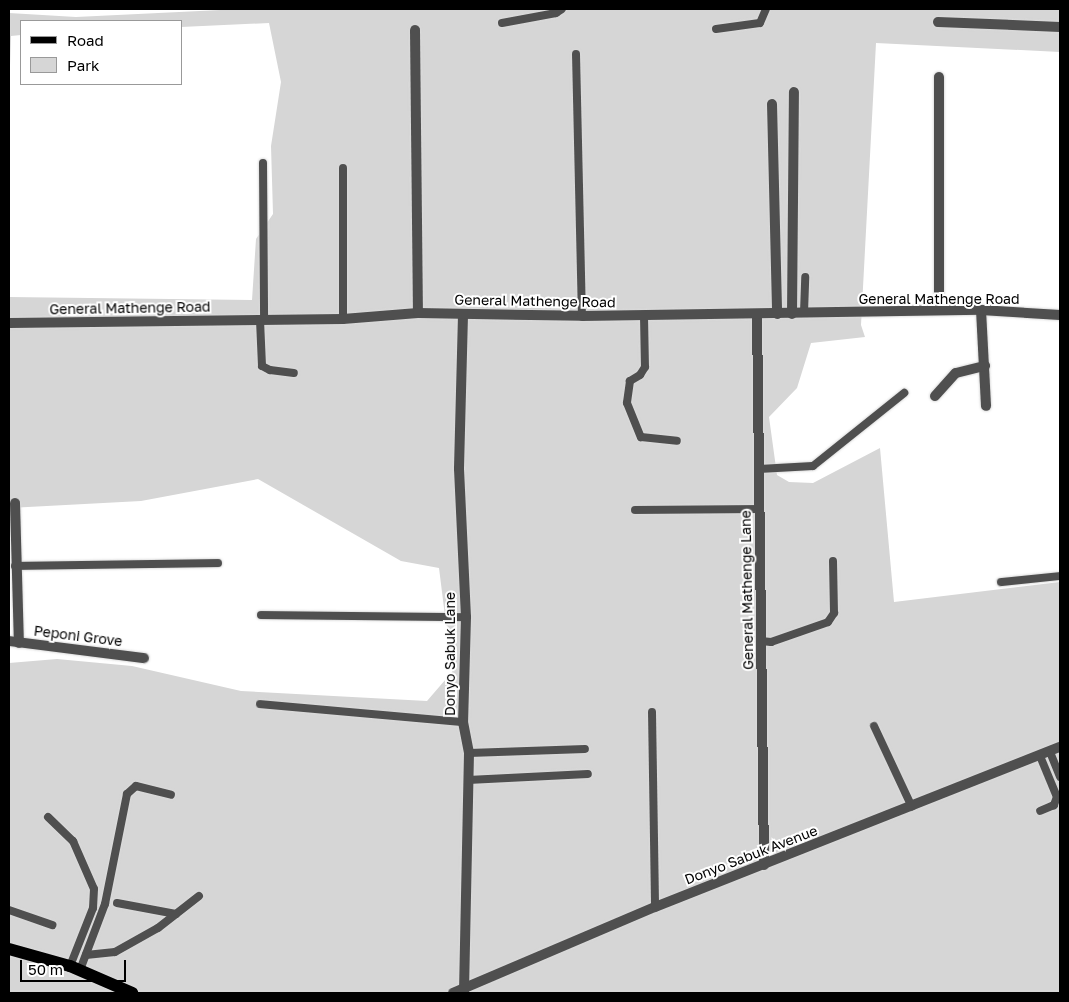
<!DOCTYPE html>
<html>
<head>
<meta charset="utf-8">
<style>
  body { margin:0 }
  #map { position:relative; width:1069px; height:1002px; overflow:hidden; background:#fff; font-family:"Golos Text",sans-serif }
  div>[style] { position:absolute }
  .green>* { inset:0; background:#d6d6d6 }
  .roads { filter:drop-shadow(0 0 1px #dbdbdb) drop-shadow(0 0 1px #dbdbdb) }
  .service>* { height:8px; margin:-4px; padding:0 4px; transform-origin:4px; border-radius:4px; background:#4f4f4f }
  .minor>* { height:10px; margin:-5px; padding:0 5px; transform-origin:5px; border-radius:5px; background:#4f4f4f }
  .primary>* { height:12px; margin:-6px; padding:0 6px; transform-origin:6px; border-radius:6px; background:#000 }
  span { translate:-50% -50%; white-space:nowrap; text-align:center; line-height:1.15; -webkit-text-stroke:4px #fff; paint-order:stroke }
  .street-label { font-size:14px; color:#000 }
  .frame { position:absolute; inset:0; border:10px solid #000; pointer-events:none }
  .legend { position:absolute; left:20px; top:20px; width:162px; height:65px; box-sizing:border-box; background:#fff; border:1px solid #999; margin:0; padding:6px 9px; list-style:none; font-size:15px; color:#000 }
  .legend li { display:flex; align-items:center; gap:10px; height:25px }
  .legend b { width:25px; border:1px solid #999 }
  .scale { position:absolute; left:20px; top:960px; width:106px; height:22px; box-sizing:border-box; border:2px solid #000; border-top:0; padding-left:6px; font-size:15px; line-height:18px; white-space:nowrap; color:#000; -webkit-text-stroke:4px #fff; paint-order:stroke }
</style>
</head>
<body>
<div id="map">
  <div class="green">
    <i style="clip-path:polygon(241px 9px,1060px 9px,1060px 52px,876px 43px,861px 325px,865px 337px,811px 343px,797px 388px,769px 417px,777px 475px,789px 482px,813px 483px,880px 448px,894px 602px,1060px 582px,1060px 993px,9px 993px,9px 663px,57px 659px,132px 666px,241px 691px,427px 701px,452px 672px,439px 568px,401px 561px,258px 479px,141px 501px,9px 508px,9px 297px,252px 300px,256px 239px,273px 214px,271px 146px,281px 82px,269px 23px,181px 27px,181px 21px,21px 21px,21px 35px,11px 36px,9px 96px,9px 13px,76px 17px)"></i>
  </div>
  <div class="roads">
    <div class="service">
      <i style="left:502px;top:23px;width:55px;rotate:-10.5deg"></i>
      <i style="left:556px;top:13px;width:7px;rotate:-34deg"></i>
      <i style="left:716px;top:29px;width:44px;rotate:-7.8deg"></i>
      <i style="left:760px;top:23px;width:15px;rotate:-67deg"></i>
      <i style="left:576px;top:54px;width:262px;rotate:88.7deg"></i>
      <i style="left:263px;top:163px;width:157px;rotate:89.6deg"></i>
      <i style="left:343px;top:168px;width:151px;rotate:90deg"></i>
      <i style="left:804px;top:313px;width:36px;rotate:-88deg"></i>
      <i style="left:644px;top:316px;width:51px;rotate:88.9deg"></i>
      <i style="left:645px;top:367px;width:9px;rotate:122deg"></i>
      <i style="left:640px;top:375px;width:12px;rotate:149deg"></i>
      <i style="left:630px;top:381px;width:22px;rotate:98deg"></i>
      <i style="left:627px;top:403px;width:37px;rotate:68deg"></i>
      <i style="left:641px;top:437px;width:36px;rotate:6deg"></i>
      <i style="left:260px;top:320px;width:46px;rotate:87.5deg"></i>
      <i style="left:262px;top:366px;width:9px;rotate:27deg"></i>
      <i style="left:270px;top:370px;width:24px;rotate:7deg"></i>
      <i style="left:759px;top:469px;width:54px;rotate:-3.2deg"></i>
      <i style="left:813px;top:466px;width:117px;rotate:-38.7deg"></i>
      <i style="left:635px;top:510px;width:124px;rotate:-0.5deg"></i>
      <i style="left:15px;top:566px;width:203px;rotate:-0.8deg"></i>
      <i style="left:1001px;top:582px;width:59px;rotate:-5.8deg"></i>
      <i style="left:261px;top:615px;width:205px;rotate:0.6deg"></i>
      <i style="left:761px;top:641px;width:10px;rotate:6deg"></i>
      <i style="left:771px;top:642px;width:60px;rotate:-19.3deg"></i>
      <i style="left:828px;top:622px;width:11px;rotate:-56deg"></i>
      <i style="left:834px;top:613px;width:52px;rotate:-91.1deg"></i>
      <i style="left:260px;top:704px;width:204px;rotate:5.1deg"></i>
      <i style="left:652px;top:712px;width:195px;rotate:89.1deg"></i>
      <i style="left:874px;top:726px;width:89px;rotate:64.9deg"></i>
      <i style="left:1050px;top:752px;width:27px;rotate:68deg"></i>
      <i style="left:469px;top:753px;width:116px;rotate:-2deg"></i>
      <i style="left:1040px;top:756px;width:44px;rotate:67.5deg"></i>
      <i style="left:1057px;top:797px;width:9px;rotate:111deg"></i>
      <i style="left:1054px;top:805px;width:15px;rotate:157deg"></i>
      <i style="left:468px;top:780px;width:120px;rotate:-2.9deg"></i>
      <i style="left:48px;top:817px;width:35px;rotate:44deg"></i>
      <i style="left:73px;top:841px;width:52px;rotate:66.4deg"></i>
      <i style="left:94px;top:889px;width:19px;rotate:93deg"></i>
      <i style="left:93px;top:908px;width:62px;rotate:111.6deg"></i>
      <i style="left:117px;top:903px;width:60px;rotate:10.6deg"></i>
      <i style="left:9px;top:910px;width:46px;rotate:19.2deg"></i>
      <i style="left:86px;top:955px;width:29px;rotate:-6deg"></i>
      <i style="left:115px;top:952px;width:49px;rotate:-29.2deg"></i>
      <i style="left:158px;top:928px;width:52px;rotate:-38deg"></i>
      <i style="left:80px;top:970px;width:71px;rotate:-69.3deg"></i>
      <i style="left:105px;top:904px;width:112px;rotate:-78.7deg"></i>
      <i style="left:127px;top:794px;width:12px;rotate:-42deg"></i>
      <i style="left:136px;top:786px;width:36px;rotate:14deg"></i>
    </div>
    <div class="minor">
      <i style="left:938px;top:22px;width:122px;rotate:2.3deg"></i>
      <i style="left:415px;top:30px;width:283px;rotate:89.4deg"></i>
      <i style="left:772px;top:104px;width:210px;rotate:88.6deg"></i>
      <i style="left:939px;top:310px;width:233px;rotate:-90deg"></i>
      <i style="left:981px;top:310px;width:96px;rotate:87deg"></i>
      <i style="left:757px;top:314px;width:551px;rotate:89.27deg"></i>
      <i style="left:792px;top:314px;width:222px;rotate:-89.5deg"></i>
      <i style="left:463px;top:315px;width:154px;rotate:91.5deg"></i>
      <i style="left:459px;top:469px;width:148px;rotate:87.3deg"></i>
      <i style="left:466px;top:617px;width:105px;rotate:91.6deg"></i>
      <i style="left:463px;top:722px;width:32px;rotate:79deg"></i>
      <i style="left:469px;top:753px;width:240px;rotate:91.2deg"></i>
      <i style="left:9px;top:323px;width:334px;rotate:-0.7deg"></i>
      <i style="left:343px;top:319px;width:75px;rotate:-4.6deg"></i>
      <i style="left:418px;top:313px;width:164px;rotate:1deg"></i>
      <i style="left:582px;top:316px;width:399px;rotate:-0.9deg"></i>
      <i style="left:981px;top:310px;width:79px;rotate:3.6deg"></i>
      <i style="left:935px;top:396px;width:31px;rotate:-48deg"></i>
      <i style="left:956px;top:373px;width:30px;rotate:-14deg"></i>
      <i style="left:15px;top:503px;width:140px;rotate:88.4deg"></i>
      <i style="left:9px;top:641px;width:136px;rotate:7.2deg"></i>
      <i style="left:453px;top:993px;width:220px;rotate:-23.1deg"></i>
      <i style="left:655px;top:907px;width:435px;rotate:-21.6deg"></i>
    </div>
    <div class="primary">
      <i style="left:9px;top:949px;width:63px;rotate:15.6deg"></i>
      <i style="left:70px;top:966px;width:68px;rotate:23.5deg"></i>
    </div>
  </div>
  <div class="street-label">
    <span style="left:939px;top:299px">General Mathenge Road</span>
    <span style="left:535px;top:301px;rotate:1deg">General Mathenge Road</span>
    <span style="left:130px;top:308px;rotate:-1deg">General Mathenge Road</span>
    <span style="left:747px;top:590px;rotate:-91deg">General Mathenge Lane</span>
    <span style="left:78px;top:636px;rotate:7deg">Peponi Grove</span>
    <span style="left:450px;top:654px;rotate:-90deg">Donyo Sabuk Lane</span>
    <span style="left:751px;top:855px;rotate:-21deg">Donyo Sabuk Avenue</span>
  </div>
  <div class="frame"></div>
  <ul class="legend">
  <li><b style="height:6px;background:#000"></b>Road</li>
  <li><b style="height:14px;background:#d6d6d6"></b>Park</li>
  </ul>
  <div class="scale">50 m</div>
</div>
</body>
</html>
